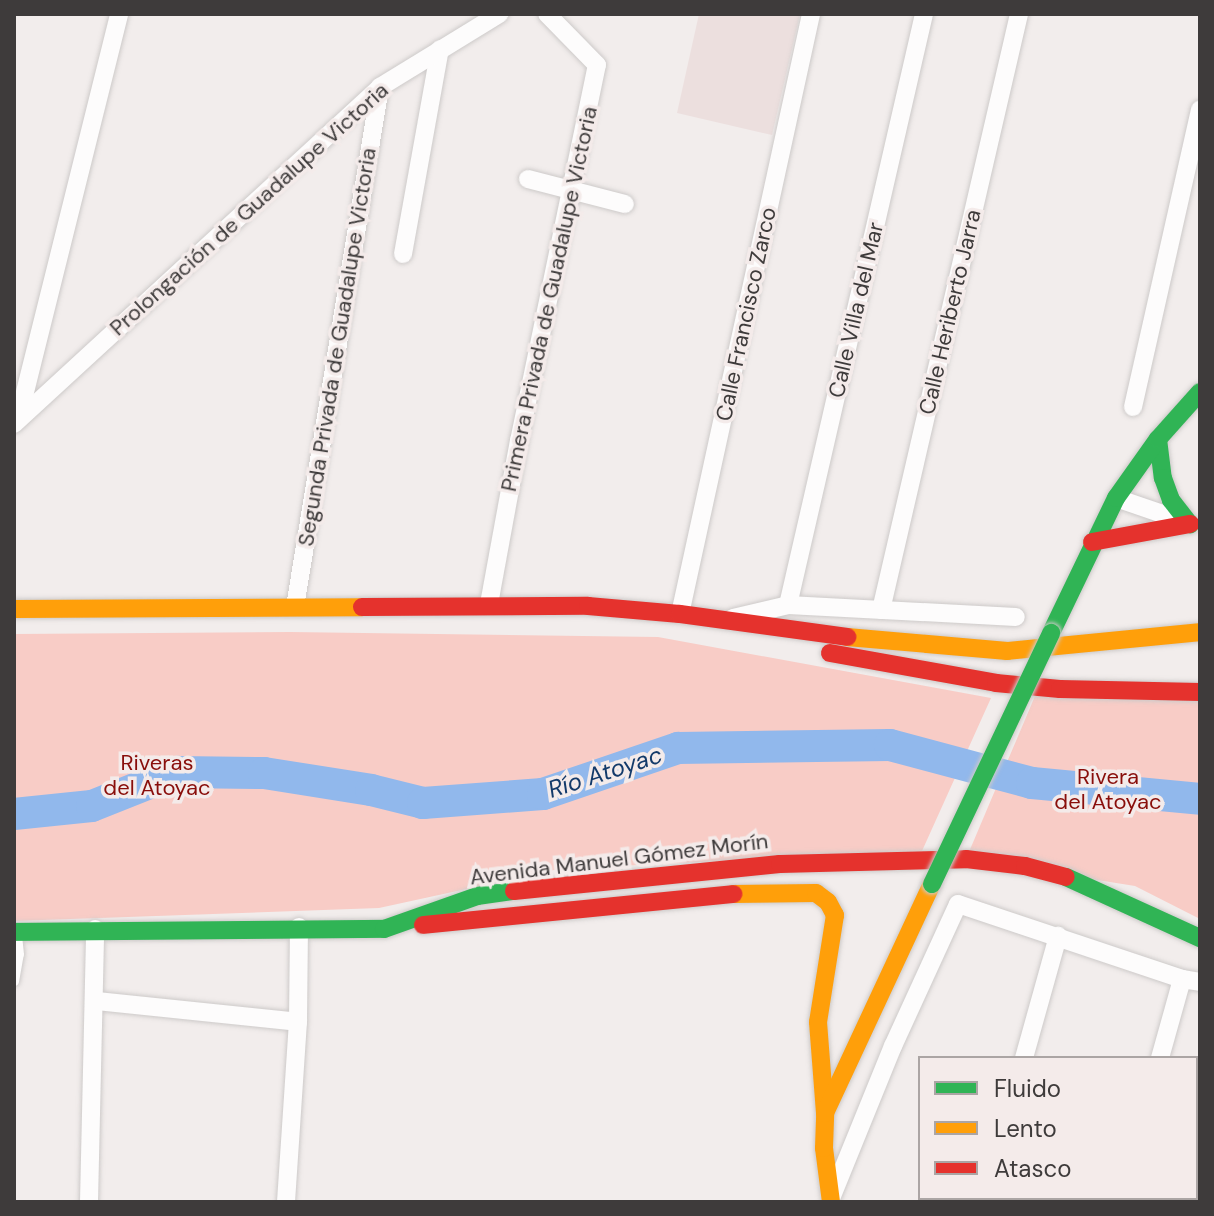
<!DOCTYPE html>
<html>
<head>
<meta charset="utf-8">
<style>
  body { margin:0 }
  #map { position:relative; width:1214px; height:1216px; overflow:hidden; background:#f2edec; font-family:"DM Sans",sans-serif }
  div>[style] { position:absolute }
  .built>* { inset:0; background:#ecdfde }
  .green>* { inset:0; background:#f8ccc6 }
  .river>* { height:32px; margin:-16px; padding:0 16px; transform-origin:16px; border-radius:16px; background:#91b8ec }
  .roads { filter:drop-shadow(0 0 2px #cdcac9) drop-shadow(0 0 2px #cdcac9) }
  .lane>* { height:9px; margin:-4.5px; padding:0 4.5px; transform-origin:4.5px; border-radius:4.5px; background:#fdfcfc }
  .street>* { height:18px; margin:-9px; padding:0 9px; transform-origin:9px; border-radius:9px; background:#fdfcfc }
  .fast>* { height:18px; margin:-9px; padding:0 9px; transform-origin:9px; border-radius:9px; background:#30b455 }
  .slow>* { height:18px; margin:-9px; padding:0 9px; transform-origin:9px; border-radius:9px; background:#ff9f0a }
  .jam>* { height:18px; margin:-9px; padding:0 9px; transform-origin:9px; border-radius:9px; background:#e5322d }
  .bridges { filter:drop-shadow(0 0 2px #cdcac9) drop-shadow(0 0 2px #cdcac9) }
  .fast-bridge>* { height:18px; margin:-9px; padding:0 9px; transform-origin:9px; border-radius:9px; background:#30b455 }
  span { translate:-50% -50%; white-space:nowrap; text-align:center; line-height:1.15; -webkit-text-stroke:7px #f4ebea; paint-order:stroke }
  .street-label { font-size:22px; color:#3e3b3b }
  .park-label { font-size:22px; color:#890e0b }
  .water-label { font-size:24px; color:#133a6a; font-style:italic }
  .frame { position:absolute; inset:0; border:16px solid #3e3b3b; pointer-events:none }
  .legend { position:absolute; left:918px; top:1056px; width:280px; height:144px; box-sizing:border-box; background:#f4ebea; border:2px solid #aba5a4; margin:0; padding:10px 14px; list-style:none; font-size:24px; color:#3e3b3b }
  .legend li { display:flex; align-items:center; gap:16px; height:40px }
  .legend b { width:40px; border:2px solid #aba5a4 }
</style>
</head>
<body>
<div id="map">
  <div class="built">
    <i style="clip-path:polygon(699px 14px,800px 14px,772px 135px,677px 113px)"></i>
  </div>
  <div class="green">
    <i style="clip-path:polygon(290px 632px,658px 637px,991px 698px,922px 851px,559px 869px,379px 908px,14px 921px,14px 634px)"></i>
    <i style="clip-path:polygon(1035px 696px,1200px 697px,1200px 919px,1135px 886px,966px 859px)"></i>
  </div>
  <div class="river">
    <i style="left:14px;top:814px;width:78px;rotate:-5.9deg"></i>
    <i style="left:92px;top:806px;width:92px;rotate:-21.8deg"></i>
    <i style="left:177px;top:772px;width:87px;rotate:0.7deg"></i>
    <i style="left:264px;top:773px;width:108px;rotate:9deg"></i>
    <i style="left:371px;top:790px;width:54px;rotate:14deg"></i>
    <i style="left:423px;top:803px;width:120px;rotate:-4.3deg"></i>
    <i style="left:543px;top:794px;width:143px;rotate:-18.8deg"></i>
    <i style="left:678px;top:748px;width:212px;rotate:-0.8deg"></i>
    <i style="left:890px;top:745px;width:147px;rotate:15deg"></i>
    <i style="left:1032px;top:783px;width:169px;rotate:5.4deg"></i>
  </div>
  <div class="roads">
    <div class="lane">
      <i style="left:14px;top:981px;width:27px;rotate:-80deg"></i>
      <i style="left:19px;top:954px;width:19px;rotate:-96deg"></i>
    </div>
    <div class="street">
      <i style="left:528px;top:179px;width:100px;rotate:14.5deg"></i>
      <i style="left:403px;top:254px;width:208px;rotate:-79.8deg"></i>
      <i style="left:1133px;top:407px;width:305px;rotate:-77.3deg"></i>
      <i style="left:18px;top:420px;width:418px;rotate:-76deg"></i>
      <i style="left:14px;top:424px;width:498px;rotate:-42.6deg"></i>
      <i style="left:380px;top:87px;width:140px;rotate:-31.5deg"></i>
      <i style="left:1116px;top:498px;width:74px;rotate:18.9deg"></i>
      <i style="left:489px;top:604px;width:166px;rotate:-79.6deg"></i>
      <i style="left:519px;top:441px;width:384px;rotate:-78.3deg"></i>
      <i style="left:597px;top:65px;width:71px;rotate:-134.4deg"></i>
      <i style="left:788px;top:605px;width:606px;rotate:-77.04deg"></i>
      <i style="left:295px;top:607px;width:527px;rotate:-80.72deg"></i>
      <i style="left:881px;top:610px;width:612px;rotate:-76.96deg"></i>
      <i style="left:680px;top:614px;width:614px;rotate:-77.68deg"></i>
      <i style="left:733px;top:618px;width:57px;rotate:-13.3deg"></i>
      <i style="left:788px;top:605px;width:228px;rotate:3deg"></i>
      <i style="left:96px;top:1001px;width:203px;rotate:5.9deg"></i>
      <i style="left:1024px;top:1058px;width:127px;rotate:-74.4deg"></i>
      <i style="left:1160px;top:1058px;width:82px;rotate:-74.4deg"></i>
      <i style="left:832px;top:1196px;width:162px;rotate:-67.9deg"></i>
      <i style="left:893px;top:1046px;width:156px;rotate:-65.4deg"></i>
      <i style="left:958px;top:904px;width:236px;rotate:18.5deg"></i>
      <i style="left:1182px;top:979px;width:18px;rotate:9deg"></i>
      <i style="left:89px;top:1202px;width:273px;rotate:-88.7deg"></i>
      <i style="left:286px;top:1202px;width:180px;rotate:-86.2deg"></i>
      <i style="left:298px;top:1022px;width:95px;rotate:-89.4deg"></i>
      <i style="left:985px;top:1202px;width:4px;rotate:-76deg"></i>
      <i style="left:1119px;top:1202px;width:4px;rotate:-76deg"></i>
    </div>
    <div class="fast">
      <i style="left:1158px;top:439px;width:39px;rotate:83deg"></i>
      <i style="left:1163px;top:478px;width:23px;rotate:70deg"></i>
      <i style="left:1171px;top:500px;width:31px;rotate:52deg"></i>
      <i style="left:1051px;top:633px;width:150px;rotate:-64.3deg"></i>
      <i style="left:1116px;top:498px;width:72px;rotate:-54.6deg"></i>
      <i style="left:1158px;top:439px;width:63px;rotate:-48.2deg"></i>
      <i style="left:1066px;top:877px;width:147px;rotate:24.5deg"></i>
      <i style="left:14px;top:932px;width:370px;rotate:-0.5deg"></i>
      <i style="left:384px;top:929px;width:99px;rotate:-19.5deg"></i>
      <i style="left:477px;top:896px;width:37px;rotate:-8deg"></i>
    </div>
    <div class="slow">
      <i style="left:14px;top:609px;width:348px;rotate:-0.3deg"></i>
      <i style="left:847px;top:637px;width:161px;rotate:5deg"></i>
      <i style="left:1007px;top:651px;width:194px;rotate:-5.6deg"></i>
      <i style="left:733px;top:894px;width:83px;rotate:-0.7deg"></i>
      <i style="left:816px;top:893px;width:15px;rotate:37deg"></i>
      <i style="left:828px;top:902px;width:15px;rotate:62deg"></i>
      <i style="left:835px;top:915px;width:108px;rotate:99deg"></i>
      <i style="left:818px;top:1022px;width:91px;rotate:85.6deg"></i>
      <i style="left:831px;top:1202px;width:54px;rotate:-97.4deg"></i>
      <i style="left:824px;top:1148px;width:35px;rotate:-88deg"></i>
      <i style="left:825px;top:1113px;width:253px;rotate:-65deg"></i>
    </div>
    <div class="jam">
      <i style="left:1092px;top:542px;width:100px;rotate:-10.4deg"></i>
      <i style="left:362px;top:607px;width:226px;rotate:-0.3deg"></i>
      <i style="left:588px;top:606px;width:92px;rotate:5deg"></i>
      <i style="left:680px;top:614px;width:169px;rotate:7.8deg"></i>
      <i style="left:830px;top:653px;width:169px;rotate:10.2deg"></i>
      <i style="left:996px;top:683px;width:64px;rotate:5.4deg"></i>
      <i style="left:1060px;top:689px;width:140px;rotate:1.2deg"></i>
      <i style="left:514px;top:891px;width:267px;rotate:-5.8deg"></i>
      <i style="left:780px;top:864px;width:186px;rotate:-1.5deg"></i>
      <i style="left:966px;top:859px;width:59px;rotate:6.8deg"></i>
      <i style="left:1025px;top:866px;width:42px;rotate:15deg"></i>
      <i style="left:423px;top:925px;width:312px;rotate:-5.7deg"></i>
    </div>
  </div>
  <div class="bridges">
    <div class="fast-bridge">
      <i style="left:932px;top:884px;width:278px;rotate:-64.6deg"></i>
    </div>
  </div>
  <div class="street-label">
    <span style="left:249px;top:209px;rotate:-42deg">Prolongación de Guadalupe Victoria</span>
    <span style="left:549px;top:299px;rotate:-78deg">Primera Privada de Guadalupe Victoria</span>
    <span style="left:856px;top:310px;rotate:-77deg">Calle Villa del Mar</span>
    <span style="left:950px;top:312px;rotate:-77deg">Calle Heriberto Jarra</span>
    <span style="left:746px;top:314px;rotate:-78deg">Calle Francisco Zarco</span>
    <span style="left:337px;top:347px;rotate:-81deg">Segunda Privada de Guadalupe Victoria</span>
    <span style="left:619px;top:859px;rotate:-7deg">Avenida Manuel Gómez Morín</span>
  </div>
  <div class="park-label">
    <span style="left:157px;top:775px">Riveras<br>del Atoyac</span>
    <span style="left:1108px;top:789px">Rivera<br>del Atoyac</span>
  </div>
  <div class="water-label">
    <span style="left:605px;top:772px;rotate:-18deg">Río Atoyac</span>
  </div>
  <div class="frame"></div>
  <ul class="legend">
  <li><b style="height:10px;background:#30b455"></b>Fluido</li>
  <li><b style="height:10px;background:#ff9f0a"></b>Lento</li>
  <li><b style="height:10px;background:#e5322d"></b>Atasco</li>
  </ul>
</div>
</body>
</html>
